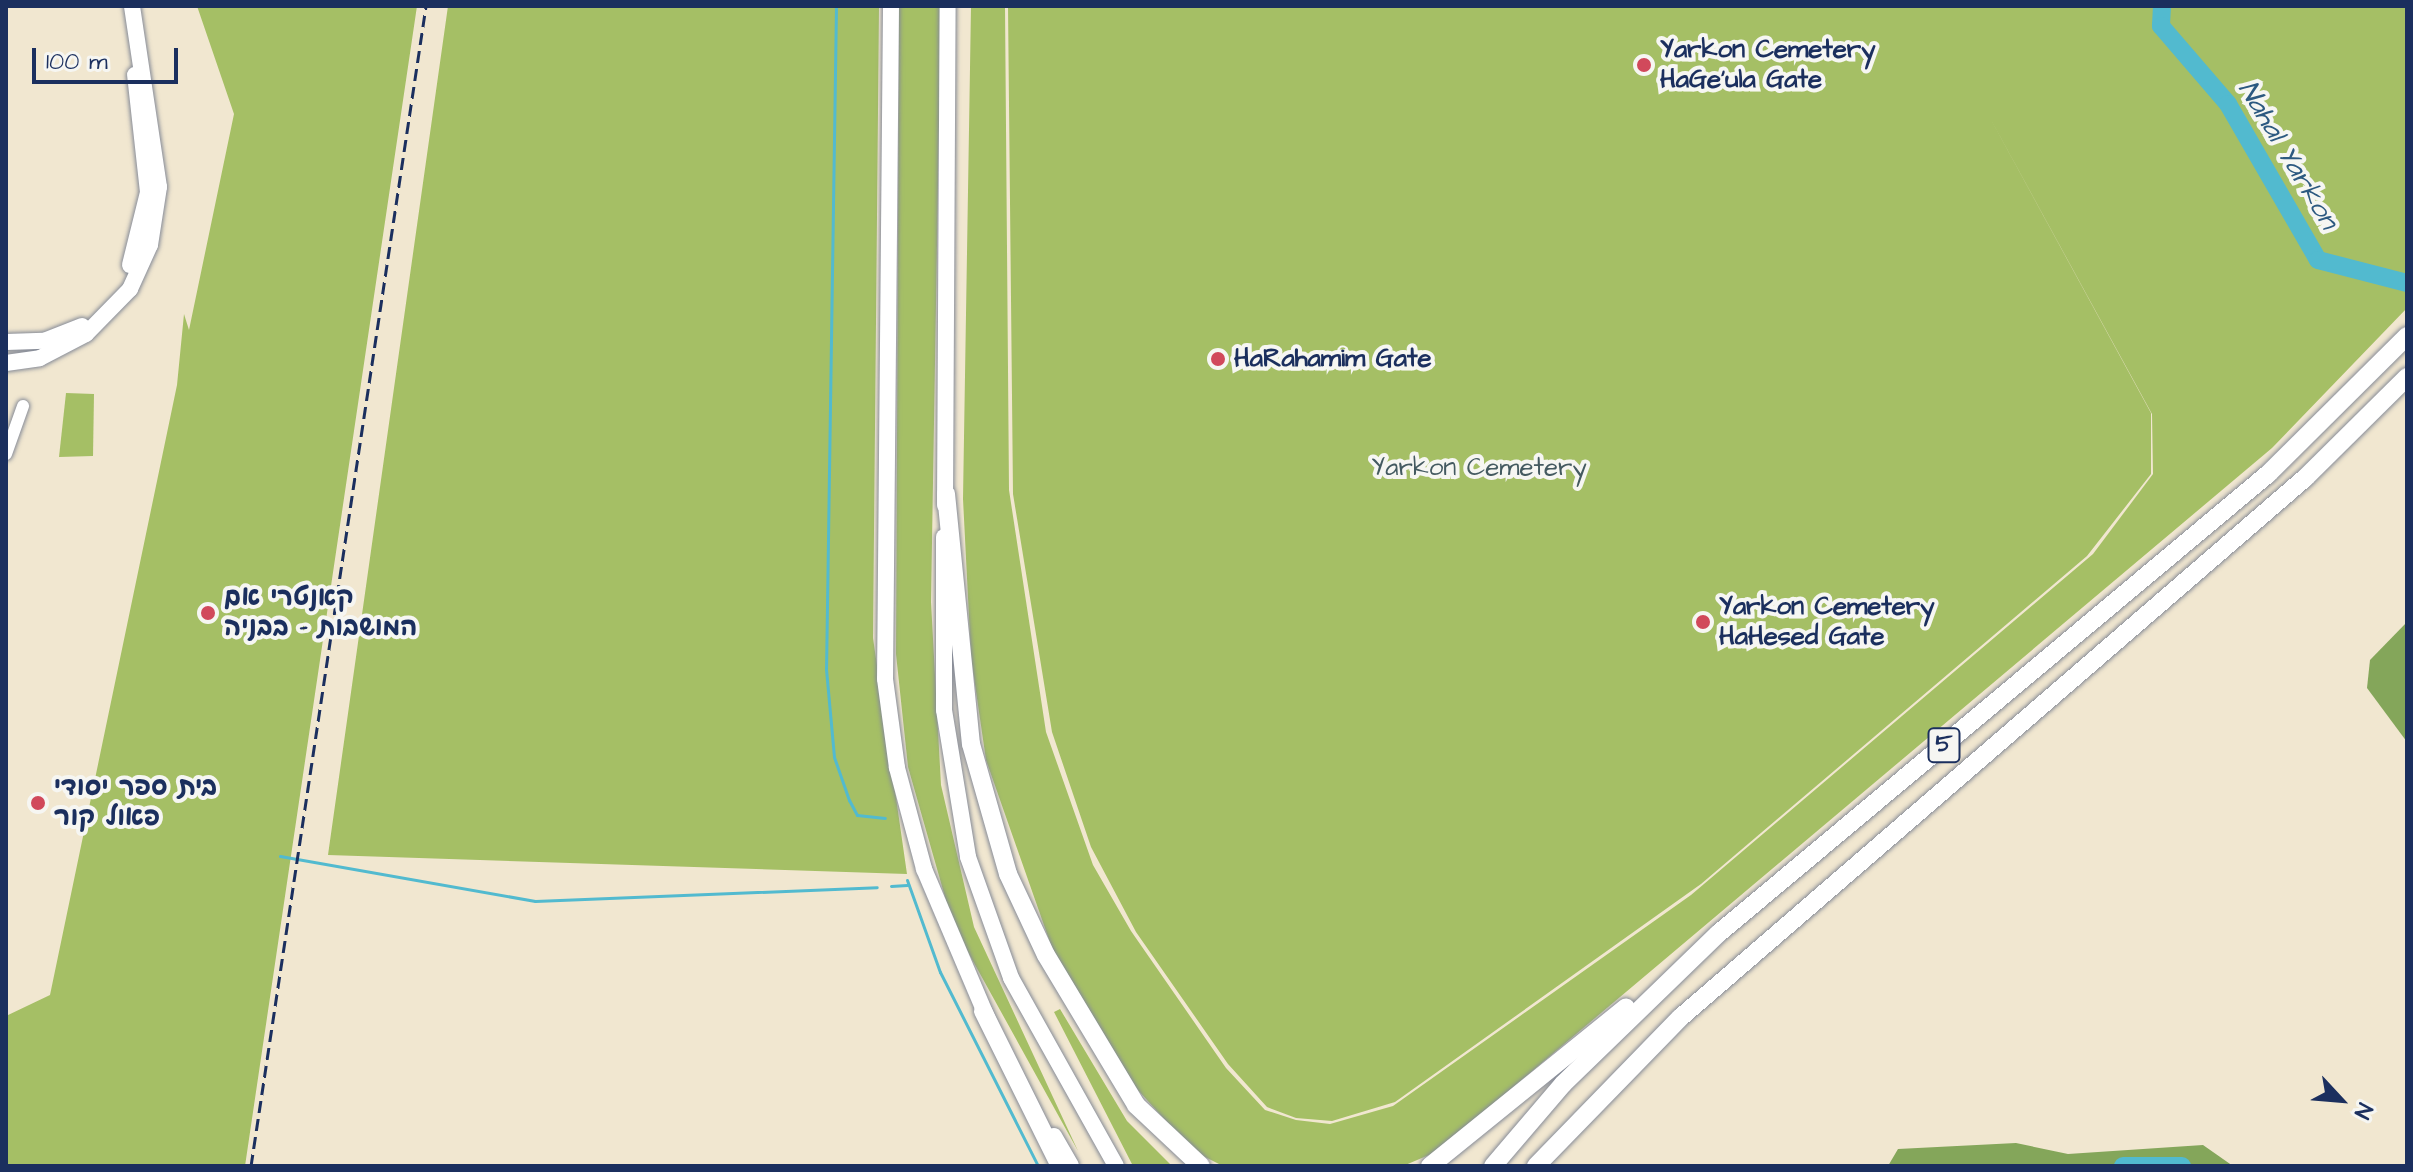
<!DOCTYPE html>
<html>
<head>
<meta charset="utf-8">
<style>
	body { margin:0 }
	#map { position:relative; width:2413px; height:1172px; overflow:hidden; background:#f1e7d0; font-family:"Architects Daughter","Playpen Sans Hebrew",sans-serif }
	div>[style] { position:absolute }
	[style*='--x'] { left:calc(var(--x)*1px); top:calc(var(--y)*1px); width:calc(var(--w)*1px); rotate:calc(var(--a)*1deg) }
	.green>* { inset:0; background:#a5bf65 }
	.forest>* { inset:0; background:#84a65a }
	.stream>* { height:3px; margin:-1.5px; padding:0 1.5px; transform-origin:1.5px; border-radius:1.5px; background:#52bacf }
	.river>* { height:18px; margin:-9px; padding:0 9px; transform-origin:9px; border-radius:9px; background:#52bacf }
	.roads { filter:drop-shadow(0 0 2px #868b97) drop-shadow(0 0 2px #868b97) }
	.minor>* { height:12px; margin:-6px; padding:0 6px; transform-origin:6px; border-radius:6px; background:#fff }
	.major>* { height:16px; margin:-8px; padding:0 8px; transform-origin:8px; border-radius:8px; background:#fff }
	.highway>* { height:18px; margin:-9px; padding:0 9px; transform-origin:9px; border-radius:9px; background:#fff }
	.rail>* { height:3px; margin-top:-1.5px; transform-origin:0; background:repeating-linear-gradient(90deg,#1b2f5e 0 12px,transparent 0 18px) }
	.dots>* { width:22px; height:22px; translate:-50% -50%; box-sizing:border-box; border:4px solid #f6f6f2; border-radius:50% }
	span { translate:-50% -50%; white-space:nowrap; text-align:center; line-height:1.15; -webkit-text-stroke:8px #f6f6f2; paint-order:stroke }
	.shield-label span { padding:2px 6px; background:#f6f6f2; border:2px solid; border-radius:6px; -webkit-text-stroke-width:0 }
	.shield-label { font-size:24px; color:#1b2f5e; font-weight:700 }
	.poi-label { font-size:26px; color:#1b2f5e; font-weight:700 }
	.left { translate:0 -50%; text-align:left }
	.park-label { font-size:26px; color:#445a60 }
	.water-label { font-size:28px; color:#2c5980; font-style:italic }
	.frame { position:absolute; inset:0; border:8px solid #1b2f5e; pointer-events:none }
	.north { position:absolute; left:2301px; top:1060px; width:80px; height:80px; -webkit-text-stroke:6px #f6f6f2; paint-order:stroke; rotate:116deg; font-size:22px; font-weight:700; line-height:32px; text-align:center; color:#1b2f5e }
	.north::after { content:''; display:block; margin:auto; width:28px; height:36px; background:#1b2f5e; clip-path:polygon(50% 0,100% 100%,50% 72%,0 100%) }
	.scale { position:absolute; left:32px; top:48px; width:146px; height:36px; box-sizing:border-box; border:4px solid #1b2f5e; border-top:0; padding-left:10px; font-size:24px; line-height:28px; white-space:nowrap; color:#1b2f5e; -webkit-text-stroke:6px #f6f6f2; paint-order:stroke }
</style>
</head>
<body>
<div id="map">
	<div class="green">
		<div style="clip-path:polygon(197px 6px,417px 6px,245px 1166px,6px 1166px,6px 1016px,50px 995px,177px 385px,184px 314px,189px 330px,234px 114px)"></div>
		<div style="clip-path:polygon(448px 6px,879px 6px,873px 638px,907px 874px,328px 855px)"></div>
		<div style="clip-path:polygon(899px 6px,941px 6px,931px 602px,941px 785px,974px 927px,1078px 1151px,953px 925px,908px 767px,896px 654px)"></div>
		<div style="clip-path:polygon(971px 6px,1005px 6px,1009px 490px,1046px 732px,1093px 865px,1131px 931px,1226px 1068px,1265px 1110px,1296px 1120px,1330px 1124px,1393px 1106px,1691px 895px,2093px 554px,2153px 474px,2152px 414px,1984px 107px,2151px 413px,2151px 474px,2087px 556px,1701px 884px,1395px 1102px,1332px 1121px,1296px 1118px,1267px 1107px,1228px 1064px,1136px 932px,1091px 847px,1052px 732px,1013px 494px,1008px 6px,2407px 6px,2407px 308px,2272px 448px,1436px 1152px,1403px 1166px,1223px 1166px,1193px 1151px,1137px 1089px,1052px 948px,986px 760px,971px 657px,963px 499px)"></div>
		<div style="clip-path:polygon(66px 393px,94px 394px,93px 456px,59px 457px)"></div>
		<div style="clip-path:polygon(1060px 1009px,1127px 1121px,1172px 1166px,1133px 1166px,1054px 1012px)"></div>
	</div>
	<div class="forest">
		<div style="clip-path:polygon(2407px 622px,2407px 742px,2367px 688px,2370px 660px)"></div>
		<div style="clip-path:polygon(2016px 1143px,2068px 1154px,2203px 1145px,2233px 1166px,1888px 1166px,1898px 1149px)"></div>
	</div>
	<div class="stream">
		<div style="--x:836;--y:6;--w:663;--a:90.86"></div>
		<div style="--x:826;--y:669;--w:88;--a:84.8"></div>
		<div style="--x:834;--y:757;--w:46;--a:70.8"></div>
		<div style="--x:849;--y:800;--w:17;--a:62"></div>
		<div style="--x:857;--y:815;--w:28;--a:6"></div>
		<div style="--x:280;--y:856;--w:259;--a:10"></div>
		<div style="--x:535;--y:901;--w:342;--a:-2.3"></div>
		<div style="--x:907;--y:880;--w:98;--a:70.3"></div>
		<div style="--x:940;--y:972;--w:217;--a:63.2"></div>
		<div style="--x:891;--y:886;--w:16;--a:-4"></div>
	</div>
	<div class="river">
		<div style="--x:2162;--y:6;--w:20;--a:93"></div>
		<div style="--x:2161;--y:26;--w:103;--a:49.3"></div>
		<div style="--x:2228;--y:104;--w:180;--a:60"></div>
		<div style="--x:2318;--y:260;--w:92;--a:14.5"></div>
		<div style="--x:2123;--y:1166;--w:59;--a:0"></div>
	</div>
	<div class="roads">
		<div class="minor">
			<div style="--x:6;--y:454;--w:51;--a:-70.5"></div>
		</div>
		<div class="major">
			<div style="--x:891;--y:6;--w:673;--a:90.51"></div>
			<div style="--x:885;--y:679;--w:90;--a:82.3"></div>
			<div style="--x:897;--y:768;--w:105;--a:75"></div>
			<div style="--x:924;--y:869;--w:166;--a:67"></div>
			<div style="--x:130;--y:265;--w:75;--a:-76.1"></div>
			<div style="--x:148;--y:192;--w:118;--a:-96.3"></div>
			<div style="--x:6;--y:342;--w:38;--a:-2"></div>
			<div style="--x:44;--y:341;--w:41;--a:-21.5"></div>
			<div style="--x:6;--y:363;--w:34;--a:-8"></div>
			<div style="--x:40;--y:358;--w:52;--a:-27.6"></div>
			<div style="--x:86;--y:334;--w:63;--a:-45.6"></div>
			<div style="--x:130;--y:289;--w:48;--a:-65.6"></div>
			<div style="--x:150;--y:245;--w:59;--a:-81.2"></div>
			<div style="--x:159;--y:187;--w:183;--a:-98.5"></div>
			<div style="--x:945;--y:505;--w:499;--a:-89.7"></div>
			<div style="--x:944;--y:537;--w:173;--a:90"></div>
			<div style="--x:944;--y:710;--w:149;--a:80.7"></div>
			<div style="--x:968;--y:857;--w:128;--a:70.4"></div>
			<div style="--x:1011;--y:978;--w:215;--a:60.8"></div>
			<div style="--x:1054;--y:1136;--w:34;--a:60"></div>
		</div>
		<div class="highway">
			<div style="--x:946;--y:494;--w:251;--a:84.3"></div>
			<div style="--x:971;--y:744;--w:135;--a:74.1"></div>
			<div style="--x:1008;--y:874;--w:89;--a:64.9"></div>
			<div style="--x:1046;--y:955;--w:175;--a:59"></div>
			<div style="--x:1136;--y:1105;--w:89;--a:43.2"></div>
			<div style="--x:983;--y:1011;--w:173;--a:63.6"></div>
			<div style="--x:1430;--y:1166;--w:252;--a:-39"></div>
			<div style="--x:1493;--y:1166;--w:108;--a:-49.5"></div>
			<div style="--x:1563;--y:1084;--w:217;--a:-44.1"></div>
			<div style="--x:1719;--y:933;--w:716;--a:-39.9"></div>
			<div style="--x:2268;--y:474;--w:196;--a:-44.8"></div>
			<div style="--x:1536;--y:1166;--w:208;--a:-45.8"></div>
			<div style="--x:1681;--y:1017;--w:825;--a:-40.82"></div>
			<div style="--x:2305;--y:478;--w:144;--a:-44.7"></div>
		</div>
	</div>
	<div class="rail">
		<div style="--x:251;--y:1166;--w:1173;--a:-81.42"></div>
	</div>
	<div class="dots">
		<div style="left:1644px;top:65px;background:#d1495b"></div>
		<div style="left:1218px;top:359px;background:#d1495b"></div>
		<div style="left:208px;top:613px;background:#d1495b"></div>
		<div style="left:1703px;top:622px;background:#d1495b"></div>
		<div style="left:38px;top:803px;background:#d1495b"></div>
	</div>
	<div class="shield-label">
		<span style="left:1944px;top:745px">5</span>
	</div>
	<div class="poi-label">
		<span class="left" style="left:1660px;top:65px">Yarkon Cemetery<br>HaGe'ula Gate</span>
		<span class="left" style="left:1234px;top:359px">HaRahamim Gate</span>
		<span class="left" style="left:224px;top:613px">קאנטרי אם<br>המושבות - בבניה</span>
		<span class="left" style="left:1719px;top:622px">Yarkon Cemetery<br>HaHesed Gate</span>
		<span class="left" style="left:54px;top:803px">בית ספר יסודי<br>פאול קור</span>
	</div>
	<div class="park-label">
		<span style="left:1479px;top:468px">Yarkon Cemetery</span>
	</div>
	<div class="water-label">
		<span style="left:2288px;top:155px;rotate:59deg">Nahal Yarkon</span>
	</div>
	<div class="frame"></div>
	<div class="north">N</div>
	<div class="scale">100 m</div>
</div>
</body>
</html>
